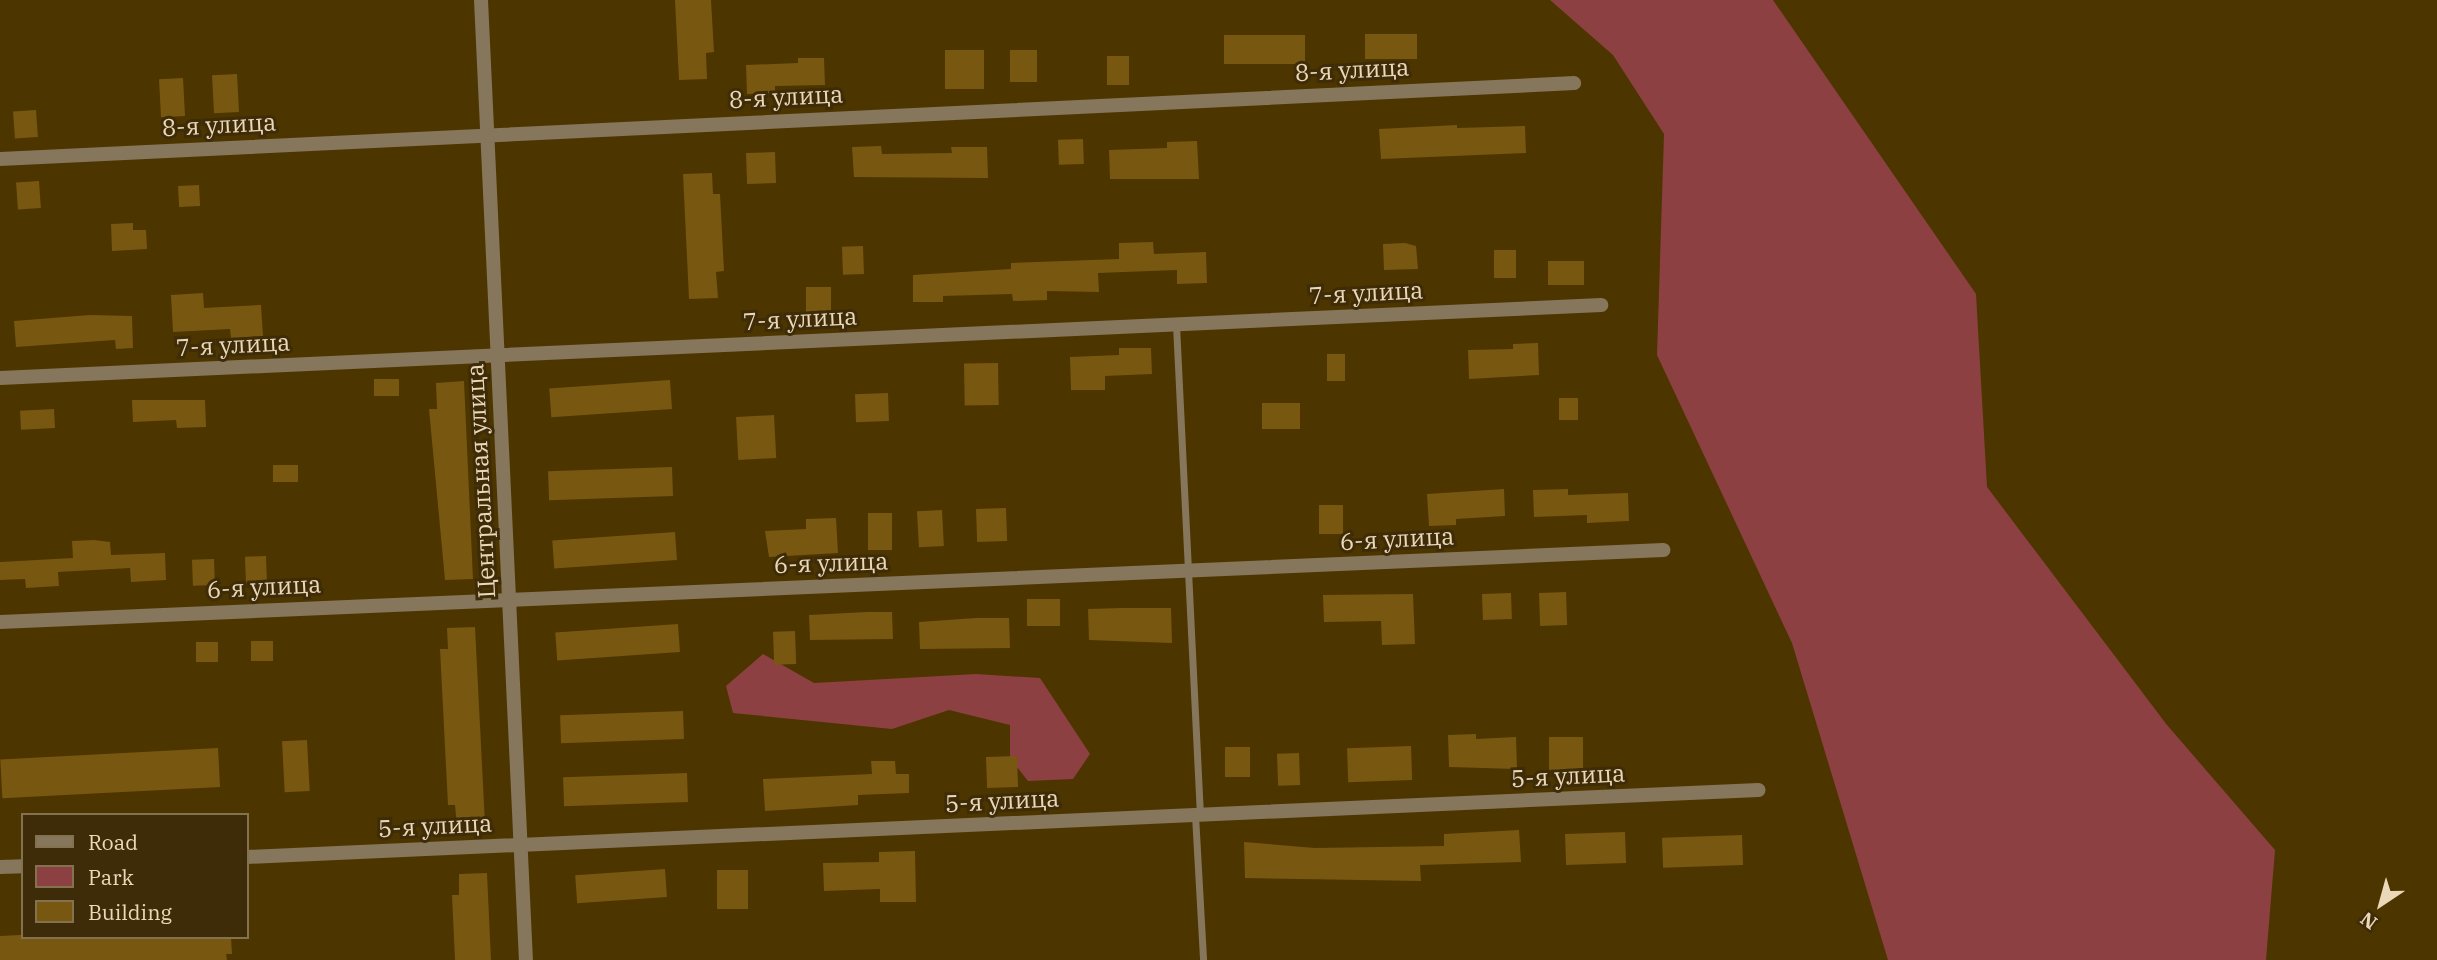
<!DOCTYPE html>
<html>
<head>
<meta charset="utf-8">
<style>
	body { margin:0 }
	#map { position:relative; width:2437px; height:960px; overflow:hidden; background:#4d3500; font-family:"IBM Plex Serif",serif }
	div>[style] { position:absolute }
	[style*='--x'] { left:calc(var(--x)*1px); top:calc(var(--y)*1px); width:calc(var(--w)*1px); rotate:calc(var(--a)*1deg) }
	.green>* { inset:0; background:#8c4041 }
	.building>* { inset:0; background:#785710; transform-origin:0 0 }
	.lane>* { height:7px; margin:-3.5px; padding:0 3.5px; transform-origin:3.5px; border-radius:3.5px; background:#85765c }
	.street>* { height:14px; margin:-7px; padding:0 7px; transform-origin:7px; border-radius:7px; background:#85765c }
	span { translate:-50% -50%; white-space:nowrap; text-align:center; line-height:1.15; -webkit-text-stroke:6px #3e2c09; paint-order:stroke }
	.street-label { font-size:24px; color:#ebd8b9 }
	.legend { position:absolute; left:21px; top:813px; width:228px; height:126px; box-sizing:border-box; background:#3e2c09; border:2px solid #83714f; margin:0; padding:9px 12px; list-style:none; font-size:21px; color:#ebd8b9 }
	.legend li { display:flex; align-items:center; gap:14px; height:35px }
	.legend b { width:35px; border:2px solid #83714f }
	.north { position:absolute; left:2346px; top:869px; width:70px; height:70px; -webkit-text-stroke:5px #3e2c09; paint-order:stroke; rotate:216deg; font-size:19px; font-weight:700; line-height:28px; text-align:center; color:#ebd8b9 }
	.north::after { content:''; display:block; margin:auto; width:24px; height:32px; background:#ebd8b9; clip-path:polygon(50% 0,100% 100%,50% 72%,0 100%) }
</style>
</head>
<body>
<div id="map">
	<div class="green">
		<div style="clip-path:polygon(1550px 0,1773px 0,1976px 294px,1987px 487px,2167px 725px,2275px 850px,2266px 960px,1888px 960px,1792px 643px,1657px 355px,1664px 134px,1613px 55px)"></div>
		<div style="clip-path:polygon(763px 654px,814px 683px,976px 674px,1040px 678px,1090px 754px,1073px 779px,1028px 781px,1010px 758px,1010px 725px,949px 710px,892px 729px,733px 713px,726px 686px)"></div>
	</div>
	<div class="building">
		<div style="clip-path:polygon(675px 0,711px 0,714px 52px,706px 53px,707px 79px,679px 80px)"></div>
		<div style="left:1365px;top:34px;width:52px;height:25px"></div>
		<div style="left:1305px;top:35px;width:29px;height:81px;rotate:90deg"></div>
		<div style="left:984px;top:50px;width:39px;height:39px;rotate:90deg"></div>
		<div style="left:1010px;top:50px;width:27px;height:32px"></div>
		<div style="left:1107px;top:56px;width:22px;height:29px"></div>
		<div style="clip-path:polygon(798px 58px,824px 58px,825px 85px,775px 86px,775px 93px,747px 94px,746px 65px,798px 63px)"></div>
		<div style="left:237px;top:74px;width:38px;height:25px;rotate:87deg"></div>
		<div style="left:183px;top:78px;width:38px;height:24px;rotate:87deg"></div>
		<div style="left:36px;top:110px;width:27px;height:23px;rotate:86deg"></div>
		<div style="clip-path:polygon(1457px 125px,1457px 128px,1525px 126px,1526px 153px,1381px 159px,1379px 129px)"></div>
		<div style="left:1083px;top:139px;width:25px;height:25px;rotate:88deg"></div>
		<div style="clip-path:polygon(1197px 141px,1199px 179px,1110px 179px,1109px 150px,1167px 148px,1167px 142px)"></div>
		<div style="clip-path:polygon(881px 146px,882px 154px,952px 153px,951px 147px,987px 147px,988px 178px,854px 177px,852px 147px)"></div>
		<div style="left:775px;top:152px;width:31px;height:29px;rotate:88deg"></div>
		<div style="clip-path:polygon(712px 173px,713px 194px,720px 194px,724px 271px,716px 272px,718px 298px,689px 299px,683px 174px)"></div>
		<div style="left:39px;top:181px;width:27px;height:23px;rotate:86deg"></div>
		<div style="left:199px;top:185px;width:21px;height:21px;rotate:87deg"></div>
		<div style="clip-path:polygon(133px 223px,133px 230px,146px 230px,147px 249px,112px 251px,111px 224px)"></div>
		<div style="clip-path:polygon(1153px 242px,1154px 254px,1206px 252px,1207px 283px,1177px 284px,1177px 270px,1098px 273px,1099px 292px,1047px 291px,1047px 300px,1013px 301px,1012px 294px,943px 296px,943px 302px,913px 302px,913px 275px,1011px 269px,1011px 263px,1119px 259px,1119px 243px)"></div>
		<div style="clip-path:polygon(1405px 243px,1416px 246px,1418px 269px,1384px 270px,1383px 244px)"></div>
		<div style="left:863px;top:246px;width:28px;height:21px;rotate:88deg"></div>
		<div style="left:1494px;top:250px;width:22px;height:28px"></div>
		<div style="left:1548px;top:261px;width:36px;height:24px"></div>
		<div style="left:806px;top:287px;width:25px;height:30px"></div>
		<div style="clip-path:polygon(203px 293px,204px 308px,261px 305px,263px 336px,231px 338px,230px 329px,173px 332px,171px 295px)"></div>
		<div style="clip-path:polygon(90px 315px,132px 316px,133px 348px,116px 349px,115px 340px,16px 347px,14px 321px)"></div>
		<div style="clip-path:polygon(1538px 343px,1539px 375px,1469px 379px,1468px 350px,1513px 349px,1513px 344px)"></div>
		<div style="clip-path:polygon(1119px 348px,1151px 348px,1152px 374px,1105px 376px,1105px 390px,1071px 390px,1070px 357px,1119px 355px)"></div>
		<div style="left:1327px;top:354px;width:18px;height:27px"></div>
		<div style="left:998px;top:363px;width:42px;height:34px;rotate:89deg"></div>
		<div style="left:399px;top:379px;width:17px;height:25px;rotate:90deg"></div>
		<div style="left:670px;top:380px;width:29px;height:121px;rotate:86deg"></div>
		<div style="clip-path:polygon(464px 381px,473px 579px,445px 580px,429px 409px,437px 409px,436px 383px)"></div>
		<div style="left:888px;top:393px;width:28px;height:33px;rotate:88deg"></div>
		<div style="left:1559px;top:398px;width:19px;height:22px"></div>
		<div style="clip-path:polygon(132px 400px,205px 400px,206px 427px,177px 428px,176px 420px,133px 422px)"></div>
		<div style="left:1300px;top:403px;width:26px;height:38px;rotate:90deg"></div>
		<div style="left:54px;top:409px;width:19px;height:34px;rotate:87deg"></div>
		<div style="left:774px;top:415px;width:43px;height:38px;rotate:87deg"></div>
		<div style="left:273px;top:465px;width:25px;height:17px"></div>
		<div style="left:672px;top:467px;width:29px;height:124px;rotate:88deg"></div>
		<div style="clip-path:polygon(1504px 489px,1505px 516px,1456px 519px,1456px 525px,1429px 526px,1427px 494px)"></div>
		<div style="clip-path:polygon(1568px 489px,1568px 495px,1628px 493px,1629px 521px,1587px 523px,1587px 515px,1534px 517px,1533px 490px)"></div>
		<div style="left:1319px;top:505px;width:24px;height:29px"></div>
		<div style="left:1006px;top:508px;width:33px;height:30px;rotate:88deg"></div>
		<div style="left:942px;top:510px;width:36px;height:25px;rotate:87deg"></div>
		<div style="left:892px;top:513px;width:37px;height:24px;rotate:90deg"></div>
		<div style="clip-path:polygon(836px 518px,838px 553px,769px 557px,765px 531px,806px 529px,806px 519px)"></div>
		<div style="left:675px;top:532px;width:28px;height:123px;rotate:86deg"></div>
		<div style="clip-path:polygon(94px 540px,110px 542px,111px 555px,165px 553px,166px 580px,131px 582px,130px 568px,58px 572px,59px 586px,26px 588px,25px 579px,0 580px,0 562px,73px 558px,72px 541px)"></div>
		<div style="left:266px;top:556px;width:26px;height:21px;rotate:88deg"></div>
		<div style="left:214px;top:559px;width:26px;height:22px;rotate:88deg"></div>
		<div style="left:1566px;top:592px;width:33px;height:27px;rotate:88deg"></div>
		<div style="left:1511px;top:593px;width:26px;height:29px;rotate:88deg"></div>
		<div style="clip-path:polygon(1413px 594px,1415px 644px,1382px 645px,1381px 621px,1324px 622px,1323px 595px)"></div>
		<div style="left:1027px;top:599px;width:33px;height:27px"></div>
		<div style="clip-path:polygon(1122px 608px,1171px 608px,1172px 643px,1089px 640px,1088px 609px)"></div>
		<div style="clip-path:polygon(867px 612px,892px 612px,893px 639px,810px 640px,809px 615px)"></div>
		<div style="clip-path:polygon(976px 618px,1009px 618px,1010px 648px,920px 649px,919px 622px)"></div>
		<div style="left:678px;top:624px;width:28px;height:123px;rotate:86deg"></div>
		<div style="clip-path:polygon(475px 627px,485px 824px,457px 826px,455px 805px,448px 805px,440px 649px,448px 649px,447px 628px)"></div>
		<div style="left:795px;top:631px;width:33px;height:22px;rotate:88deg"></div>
		<div style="left:273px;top:641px;width:20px;height:22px;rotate:90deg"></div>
		<div style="left:218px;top:642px;width:20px;height:22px;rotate:90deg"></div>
		<div style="left:683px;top:711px;width:28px;height:123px;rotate:88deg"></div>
		<div style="clip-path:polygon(1476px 734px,1476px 739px,1516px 737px,1517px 769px,1449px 767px,1448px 735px)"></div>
		<div style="left:1583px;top:737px;width:33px;height:34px;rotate:90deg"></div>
		<div style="left:307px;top:740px;width:51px;height:25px;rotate:87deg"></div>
		<div style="left:1411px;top:746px;width:34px;height:64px;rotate:88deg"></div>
		<div style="left:1250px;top:747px;width:30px;height:25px;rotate:90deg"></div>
		<div style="left:218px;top:748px;width:39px;height:218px;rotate:87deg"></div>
		<div style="left:1299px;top:753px;width:32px;height:22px;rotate:88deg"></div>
		<div style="left:1017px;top:756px;width:31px;height:31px;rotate:88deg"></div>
		<div style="clip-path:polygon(871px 761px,895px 761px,896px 774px,909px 774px,909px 793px,858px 795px,858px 805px,765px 811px,763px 779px,872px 774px)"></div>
		<div style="left:687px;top:773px;width:29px;height:124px;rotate:88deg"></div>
		<div style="clip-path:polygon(1519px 830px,1521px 862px,1420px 865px,1421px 881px,1245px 878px,1244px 842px,1315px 848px,1444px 846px,1444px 834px)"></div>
		<div style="left:1625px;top:832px;width:31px;height:60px;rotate:88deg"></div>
		<div style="left:1742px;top:835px;width:30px;height:80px;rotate:88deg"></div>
		<div style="clip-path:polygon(915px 851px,916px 902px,880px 902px,880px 889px,824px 891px,823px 863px,879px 862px,879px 852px)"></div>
		<div style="left:665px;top:869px;width:28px;height:90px;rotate:86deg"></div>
		<div style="left:717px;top:870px;width:31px;height:39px"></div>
		<div style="clip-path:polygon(487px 873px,491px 960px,455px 960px,452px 895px,459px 895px,459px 874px)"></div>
		<div style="clip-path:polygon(20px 935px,231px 937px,232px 954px,226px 954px,227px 960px,0 960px,0 936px)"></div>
	</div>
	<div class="lane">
		<div style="--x:1176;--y:325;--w:490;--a:87.2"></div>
		<div style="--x:1195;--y:815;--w:145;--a:86.8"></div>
	</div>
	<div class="street">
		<div style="--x:481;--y:0;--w:961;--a:87.32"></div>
		<div style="--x:0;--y:159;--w:1576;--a:-2.76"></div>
		<div style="--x:0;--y:378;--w:1603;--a:-2.61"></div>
		<div style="--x:0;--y:622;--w:1665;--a:-2.48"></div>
		<div style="--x:247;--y:857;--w:1513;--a:-2.54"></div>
		<div style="--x:0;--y:867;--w:23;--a:-2"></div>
	</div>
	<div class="street-label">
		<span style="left:1352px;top:70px;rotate:-3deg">8-я улица</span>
		<span style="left:786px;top:97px;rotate:-3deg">8-я улица</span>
		<span style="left:219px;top:125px;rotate:-3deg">8-я улица</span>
		<span style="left:1366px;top:293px;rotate:-3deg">7-я улица</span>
		<span style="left:800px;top:319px;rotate:-3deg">7-я улица</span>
		<span style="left:233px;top:345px;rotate:-3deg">7-я улица</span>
		<span style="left:481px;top:481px;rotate:-93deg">Центральная улица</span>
		<span style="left:1397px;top:539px;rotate:-3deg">6-я улица</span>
		<span style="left:831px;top:563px;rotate:-2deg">6-я улица</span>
		<span style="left:264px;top:587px;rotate:-3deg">6-я улица</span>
		<span style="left:1568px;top:776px;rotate:-3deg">5-я улица</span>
		<span style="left:1002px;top:801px;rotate:-3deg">5-я улица</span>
		<span style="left:435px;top:826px;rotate:-3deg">5-я улица</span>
	</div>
	<ul class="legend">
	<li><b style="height:9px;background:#85765c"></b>Road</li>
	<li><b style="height:19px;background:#8c4041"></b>Park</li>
	<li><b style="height:19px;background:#785710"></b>Building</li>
	</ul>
	<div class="north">N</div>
</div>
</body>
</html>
